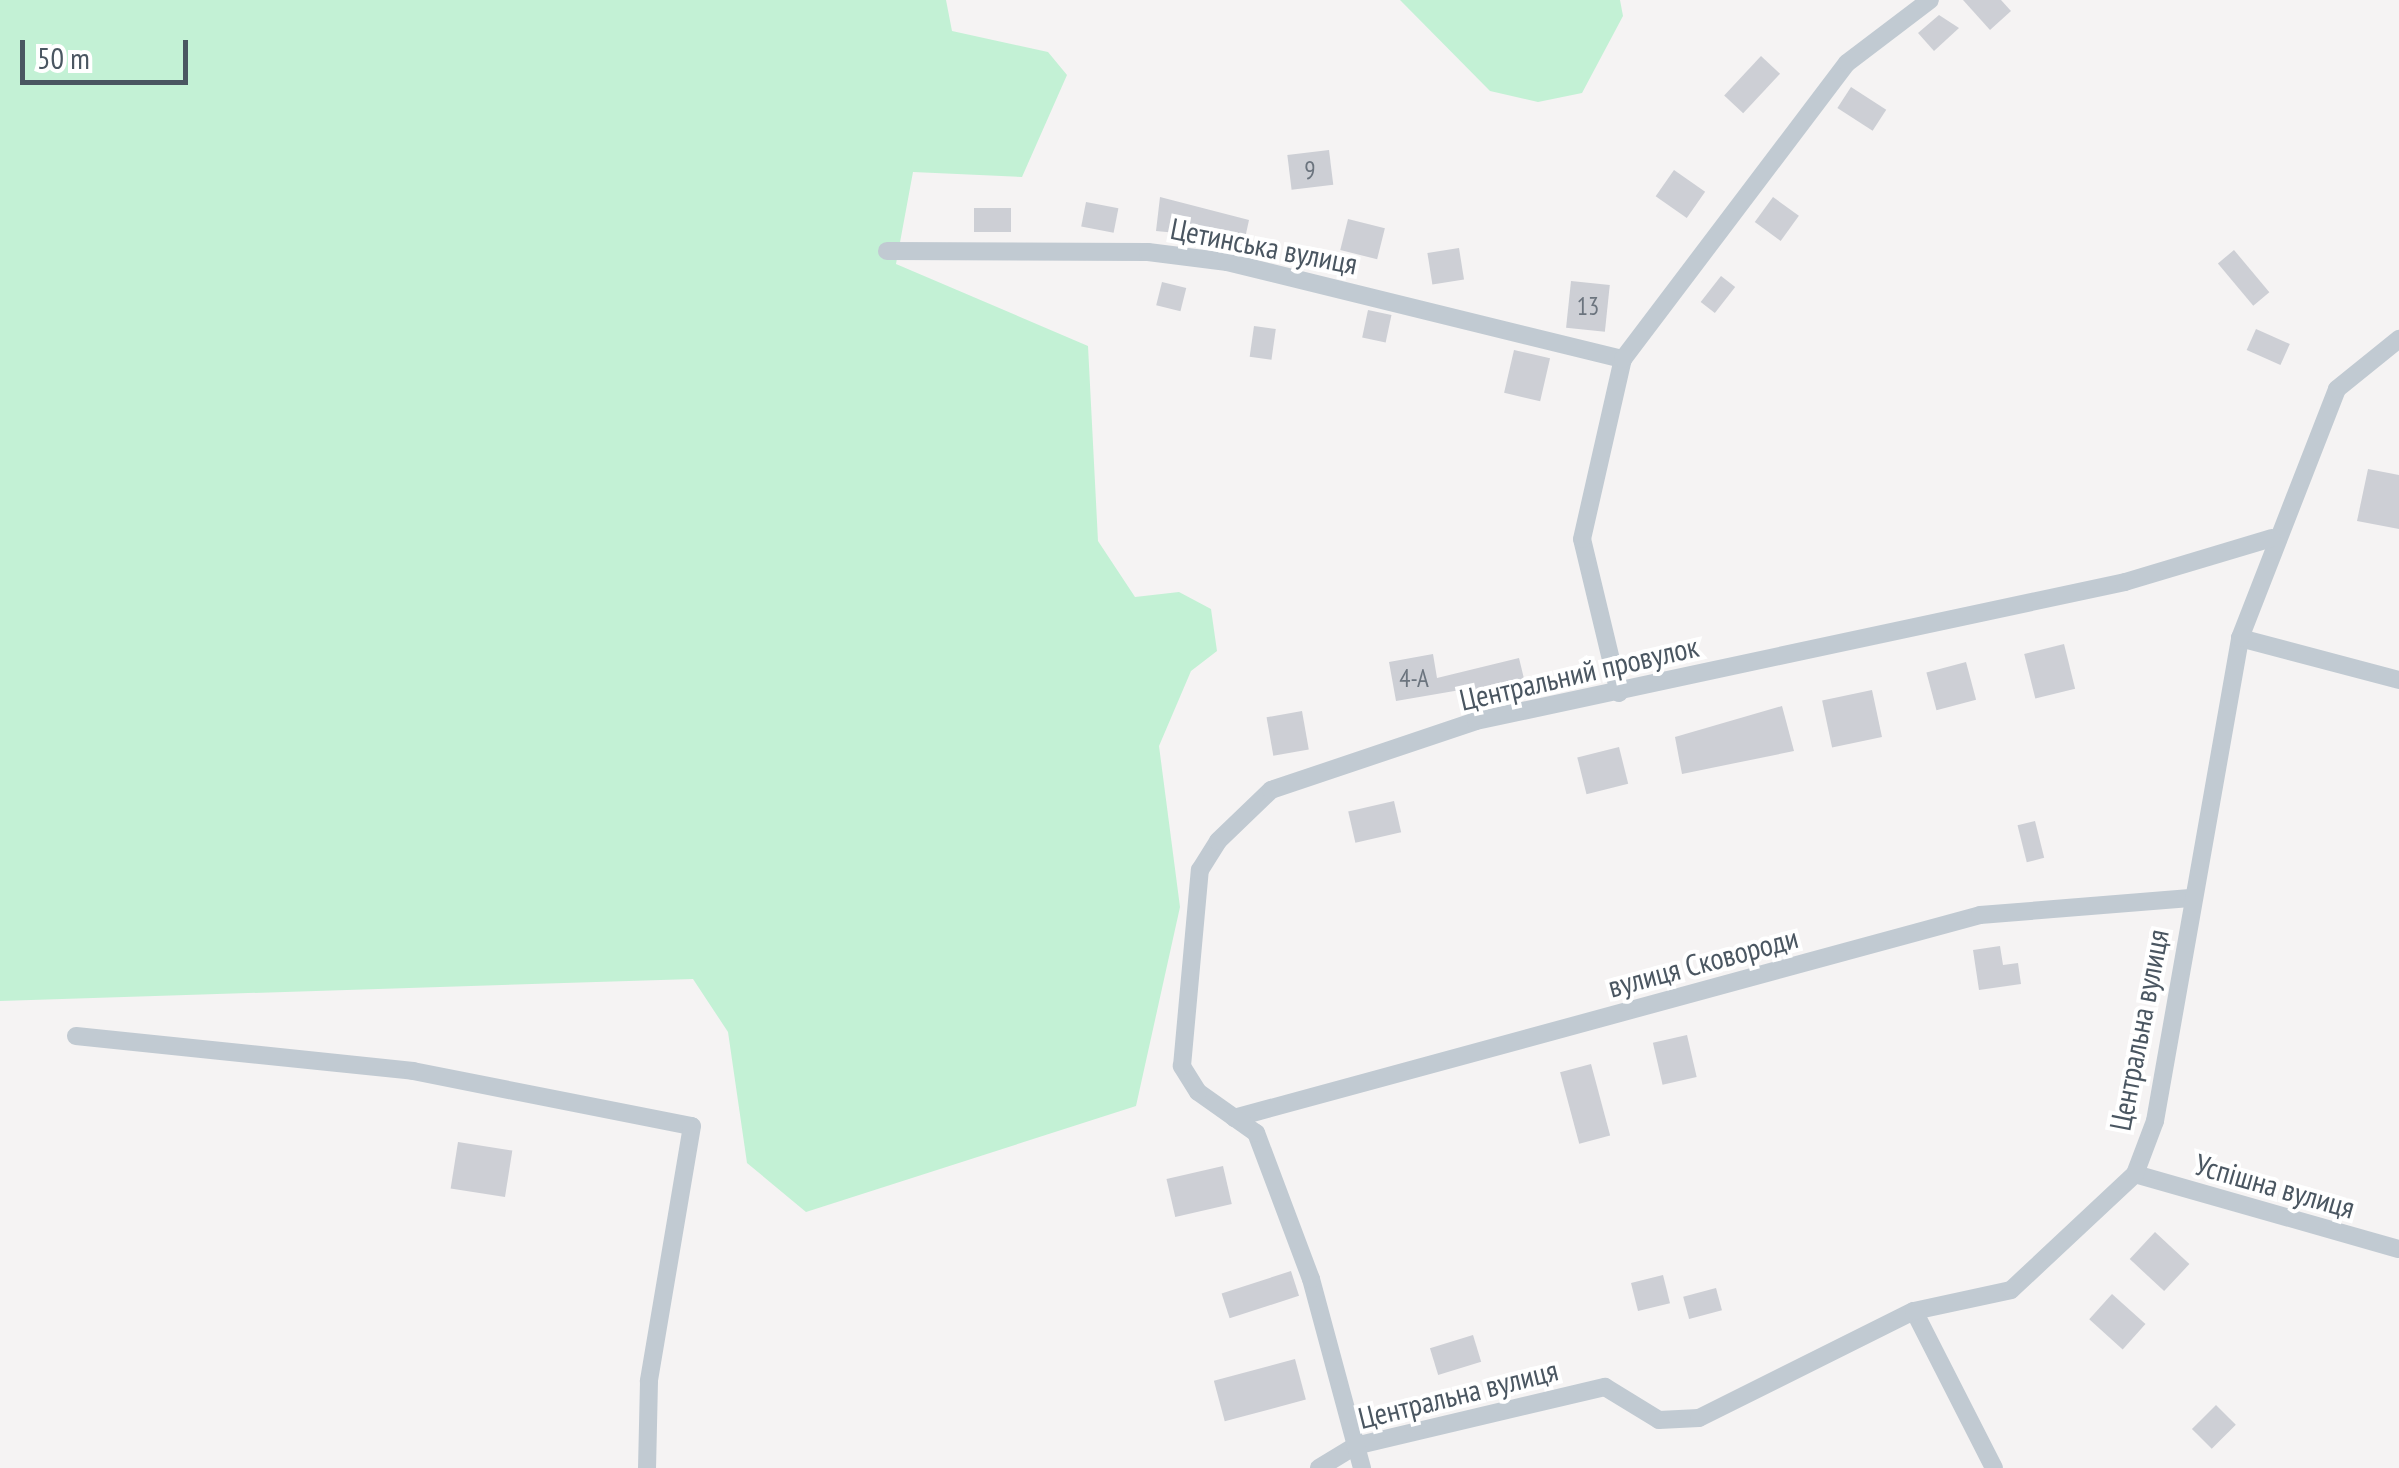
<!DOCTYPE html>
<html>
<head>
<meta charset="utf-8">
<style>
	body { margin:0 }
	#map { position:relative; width:2399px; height:1468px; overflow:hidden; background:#f5f3f3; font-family:"PT Sans Narrow",sans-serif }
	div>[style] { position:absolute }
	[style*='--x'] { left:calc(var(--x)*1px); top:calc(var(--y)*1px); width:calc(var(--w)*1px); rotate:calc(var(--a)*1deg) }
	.green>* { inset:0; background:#c3f1d5 }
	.building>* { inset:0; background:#cdcfd5; transform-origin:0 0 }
	.minor>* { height:18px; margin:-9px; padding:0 9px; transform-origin:9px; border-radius:9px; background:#c1cad2 }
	span { translate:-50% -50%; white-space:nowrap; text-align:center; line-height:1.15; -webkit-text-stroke:8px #fff; paint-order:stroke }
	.number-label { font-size:25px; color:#6b747e }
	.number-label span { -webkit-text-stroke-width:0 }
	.street-label { font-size:30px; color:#4a5661 }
	.scale { position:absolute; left:20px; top:40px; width:168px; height:45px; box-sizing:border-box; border:5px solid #4a5661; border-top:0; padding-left:12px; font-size:30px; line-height:35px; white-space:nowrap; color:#4a5661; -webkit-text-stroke:8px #fff; paint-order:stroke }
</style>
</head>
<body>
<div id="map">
	<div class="green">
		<div style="clip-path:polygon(0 0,946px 0,952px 31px,1048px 52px,1067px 75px,1022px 177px,913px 172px,896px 264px,1088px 346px,1098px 541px,1135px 597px,1179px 592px,1211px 609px,1217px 651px,1191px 671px,1159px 746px,1180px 907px,1136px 1106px,806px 1212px,747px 1163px,728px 1032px,693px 979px,0 1001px)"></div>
		<div style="clip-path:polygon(1400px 0,1620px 0,1623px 16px,1582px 93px,1538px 102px,1490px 91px)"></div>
	</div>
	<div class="building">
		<div style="clip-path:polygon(1963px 0,2001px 0,2011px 11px,1990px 30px)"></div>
		<div style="clip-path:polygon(1939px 15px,1959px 28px,1934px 51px,1918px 33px)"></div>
		<div style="left:1761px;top:56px;width:26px;height:54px;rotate:43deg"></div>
		<div style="left:1851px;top:87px;width:42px;height:25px;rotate:33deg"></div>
		<div style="left:1329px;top:150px;width:35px;height:42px;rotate:83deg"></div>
		<div style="left:1674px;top:170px;width:38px;height:32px;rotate:35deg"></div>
		<div style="clip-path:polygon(1160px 197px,1249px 220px,1242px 252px,1206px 244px,1208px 236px,1156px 231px)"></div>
		<div style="left:1773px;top:197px;width:32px;height:31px;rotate:36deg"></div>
		<div style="left:1086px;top:202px;width:33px;height:25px;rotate:11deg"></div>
		<div style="left:1011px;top:208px;width:24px;height:37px;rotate:90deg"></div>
		<div style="left:1348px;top:219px;width:38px;height:32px;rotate:14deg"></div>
		<div style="left:1459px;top:248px;width:32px;height:32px;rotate:81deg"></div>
		<div style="left:2234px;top:250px;width:55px;height:21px;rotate:50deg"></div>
		<div style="left:1721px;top:276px;width:18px;height:33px;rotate:38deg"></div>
		<div style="left:1571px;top:281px;width:39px;height:47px;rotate:6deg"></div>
		<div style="left:1162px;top:282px;width:25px;height:24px;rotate:14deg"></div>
		<div style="left:1368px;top:310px;width:24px;height:28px;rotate:12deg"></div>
		<div style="left:1254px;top:326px;width:22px;height:31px;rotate:8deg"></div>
		<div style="left:2256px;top:329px;width:37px;height:23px;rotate:24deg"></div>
		<div style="left:1514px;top:350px;width:37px;height:44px;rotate:13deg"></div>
		<div style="clip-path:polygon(2368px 469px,2399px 475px,2399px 529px,2357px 521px)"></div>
		<div style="left:2064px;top:644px;width:46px;height:41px;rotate:76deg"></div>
		<div style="clip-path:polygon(1433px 654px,1437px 678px,1519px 658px,1527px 691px,1470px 704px,1466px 689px,1396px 701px,1389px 662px)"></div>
		<div style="left:1966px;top:662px;width:39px;height:41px;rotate:75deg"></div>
		<div style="left:1872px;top:690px;width:48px;height:51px;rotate:78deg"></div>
		<div style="clip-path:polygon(1782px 706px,1794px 751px,1682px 774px,1675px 737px)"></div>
		<div style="left:1302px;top:711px;width:39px;height:36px;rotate:80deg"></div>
		<div style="left:1619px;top:747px;width:38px;height:43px;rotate:76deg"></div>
		<div style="left:1394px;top:801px;width:32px;height:47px;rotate:77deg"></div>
		<div style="left:2035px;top:821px;width:38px;height:18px;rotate:76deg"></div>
		<div style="clip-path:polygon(2000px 946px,2003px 965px,2018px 963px,2021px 984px,1979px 990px,1973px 950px)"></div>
		<div style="left:1687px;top:1035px;width:43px;height:35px;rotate:77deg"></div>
		<div style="left:1591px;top:1064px;width:74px;height:32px;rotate:75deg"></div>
		<div style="left:458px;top:1142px;width:55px;height:47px;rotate:9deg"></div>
		<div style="left:1223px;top:1166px;width:39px;height:58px;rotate:77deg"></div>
		<div style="left:2155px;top:1232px;width:47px;height:37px;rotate:43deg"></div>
		<div style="left:1291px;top:1271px;width:26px;height:73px;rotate:72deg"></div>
		<div style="left:1663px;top:1275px;width:29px;height:33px;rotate:76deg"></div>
		<div style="left:1716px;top:1288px;width:23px;height:34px;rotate:75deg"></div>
		<div style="left:2112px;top:1294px;width:45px;height:34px;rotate:42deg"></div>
		<div style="left:1473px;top:1335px;width:28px;height:45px;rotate:73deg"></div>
		<div style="left:1295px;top:1359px;width:42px;height:84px;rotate:75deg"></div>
		<div style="left:2216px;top:1405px;width:28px;height:34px;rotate:45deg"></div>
	</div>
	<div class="minor">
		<div style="--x:887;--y:251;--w:261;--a:0.2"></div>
		<div style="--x:1148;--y:252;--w:80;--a:7.2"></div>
		<div style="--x:1227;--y:262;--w:408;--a:13.8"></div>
		<div style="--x:2240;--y:638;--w:164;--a:14.8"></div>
		<div style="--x:1619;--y:693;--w:158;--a:-103.5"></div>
		<div style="--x:1582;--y:539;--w:185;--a:-77.2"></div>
		<div style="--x:1623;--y:359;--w:371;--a:-52.9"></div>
		<div style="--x:1847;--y:63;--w:104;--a:-37.2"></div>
		<div style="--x:76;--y:1036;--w:339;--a:5.9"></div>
		<div style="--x:413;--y:1071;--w:284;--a:11.2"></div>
		<div style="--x:692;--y:1126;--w:259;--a:99.6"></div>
		<div style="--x:649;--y:1381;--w:87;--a:91.3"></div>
		<div style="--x:1234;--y:1118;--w:773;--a:-15.22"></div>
		<div style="--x:1980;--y:915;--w:214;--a:-4.6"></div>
		<div style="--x:2135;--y:1174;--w:274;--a:15.9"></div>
		<div style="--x:1914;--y:1311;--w:176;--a:63"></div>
		<div style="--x:1319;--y:1468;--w:42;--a:-31.4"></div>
		<div style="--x:1355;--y:1446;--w:257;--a:-13.3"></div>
		<div style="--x:1605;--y:1387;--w:63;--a:31.4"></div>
		<div style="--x:1659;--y:1420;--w:40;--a:-2.9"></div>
		<div style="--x:1699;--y:1418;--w:240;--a:-26.5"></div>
		<div style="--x:1914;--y:1311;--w:99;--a:-12.2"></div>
		<div style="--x:2011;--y:1290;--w:170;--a:-43.1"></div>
		<div style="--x:2135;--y:1174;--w:57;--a:-69.3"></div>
		<div style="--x:2155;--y:1121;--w:490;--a:-80"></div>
		<div style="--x:2240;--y:638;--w:267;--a:-68.7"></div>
		<div style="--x:2337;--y:389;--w:80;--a:-38.9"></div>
		<div style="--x:1362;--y:1468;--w:196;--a:-105.1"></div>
		<div style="--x:1311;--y:1279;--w:156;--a:-110.6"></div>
		<div style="--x:1256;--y:1133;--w:71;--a:-144.7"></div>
		<div style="--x:1198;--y:1092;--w:31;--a:-122"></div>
		<div style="--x:1182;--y:1066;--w:197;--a:-84.8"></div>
		<div style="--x:1200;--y:870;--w:34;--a:-58"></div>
		<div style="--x:1218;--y:841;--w:74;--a:-43.9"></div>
		<div style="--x:1271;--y:790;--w:216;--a:-18.6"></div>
		<div style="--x:1476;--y:721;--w:664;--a:-12.09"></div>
		<div style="--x:2125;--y:582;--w:153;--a:-16.7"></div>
	</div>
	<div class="number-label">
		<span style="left:1310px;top:170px">9</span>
		<span style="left:1588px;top:306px">13</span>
		<span style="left:1414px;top:678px">4-А</span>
	</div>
	<div class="street-label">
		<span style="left:1264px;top:246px;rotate:11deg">Цетинська вулиця</span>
		<span style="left:1579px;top:673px;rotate:-13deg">Центральний провулок</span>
		<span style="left:1703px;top:962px;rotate:-15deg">вулиця Сковороди</span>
		<span style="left:2139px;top:1030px;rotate:-79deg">Центральна вулиця</span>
		<span style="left:2275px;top:1186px;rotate:16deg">Успішна вулиця</span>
		<span style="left:1458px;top:1394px;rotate:-14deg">Центральна вулиця</span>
	</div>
	<div class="scale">50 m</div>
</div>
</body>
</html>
